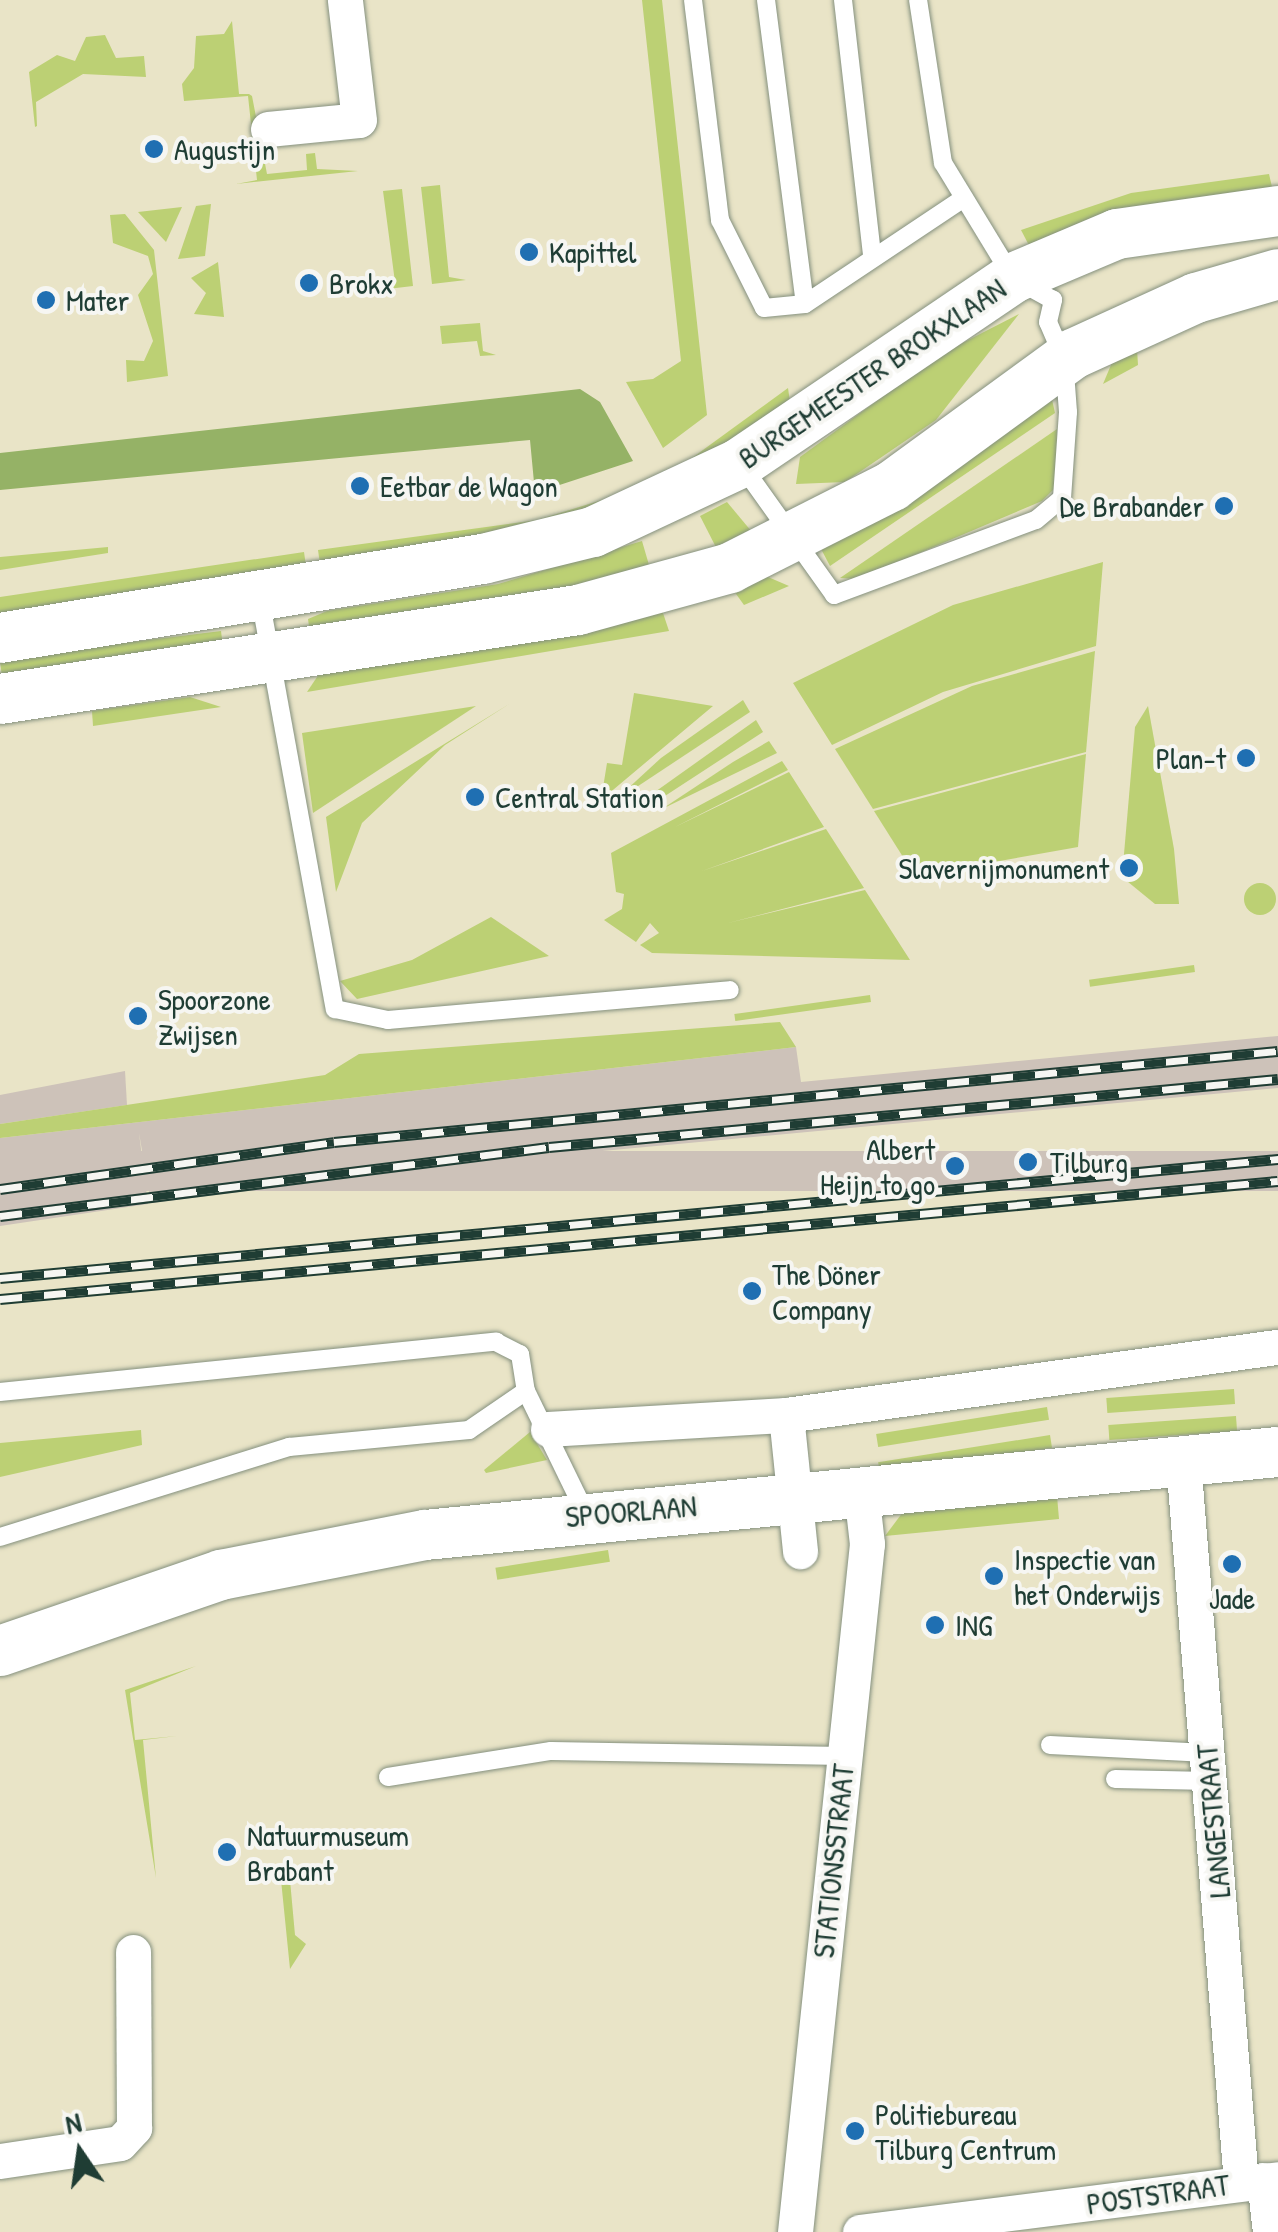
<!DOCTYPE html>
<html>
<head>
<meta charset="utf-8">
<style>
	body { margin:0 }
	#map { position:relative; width:1278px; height:2232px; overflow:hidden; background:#e9e4c7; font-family:"Patrick Hand",sans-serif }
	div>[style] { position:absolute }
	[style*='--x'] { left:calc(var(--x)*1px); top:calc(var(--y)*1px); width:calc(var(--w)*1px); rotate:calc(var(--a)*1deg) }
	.industrial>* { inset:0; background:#cdc2b9; transform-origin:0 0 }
	.green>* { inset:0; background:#bcd074; transform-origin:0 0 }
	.round { border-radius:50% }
	.forest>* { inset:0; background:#95b266 }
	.roads { filter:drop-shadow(0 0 2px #84907e) drop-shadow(0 0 2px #84907e) }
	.lane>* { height:18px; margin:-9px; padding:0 9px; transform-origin:9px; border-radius:9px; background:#fff }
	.street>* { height:35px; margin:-17.5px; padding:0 17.5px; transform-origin:17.5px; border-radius:17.5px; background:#fff }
	.secondary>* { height:50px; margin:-25px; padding:0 25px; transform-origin:25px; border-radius:25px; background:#fff }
	.rail>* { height:11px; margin-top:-5.5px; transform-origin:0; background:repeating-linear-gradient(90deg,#f6f6f2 0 22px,#1f3d34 0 44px); box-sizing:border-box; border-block:2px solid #1f3d34 }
	.dots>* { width:28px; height:28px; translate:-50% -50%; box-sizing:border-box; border:5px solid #f6f6f2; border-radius:50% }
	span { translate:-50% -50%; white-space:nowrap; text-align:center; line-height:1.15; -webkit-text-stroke:8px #f6f6f2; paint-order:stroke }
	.poi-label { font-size:30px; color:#1f3d34 }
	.left { translate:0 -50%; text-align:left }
	.right { translate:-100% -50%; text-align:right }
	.street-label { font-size:30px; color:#1f3d34 }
	.north { position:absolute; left:30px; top:2102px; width:100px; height:100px; -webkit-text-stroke:8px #f6f6f2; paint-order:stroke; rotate:347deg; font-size:28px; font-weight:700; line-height:40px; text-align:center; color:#1f3d34 }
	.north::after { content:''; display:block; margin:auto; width:35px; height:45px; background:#1f3d34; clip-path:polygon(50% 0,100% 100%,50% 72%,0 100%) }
</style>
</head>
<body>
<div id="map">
	<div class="industrial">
		<div style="clip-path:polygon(1278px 1036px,1278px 1088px,442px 1166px,151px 1203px,139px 1133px,148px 1204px,0 1226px,0 1138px,796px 1047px,801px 1082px)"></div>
		<div style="clip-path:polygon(125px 1071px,127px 1105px,0 1124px,0 1095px)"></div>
		<div style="left:1278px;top:1151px;width:40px;height:1283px;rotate:90deg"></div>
	</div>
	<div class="green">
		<div style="clip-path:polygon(642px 0,662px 0,707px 415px,663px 448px,626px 382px,653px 379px,681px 361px)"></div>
		<div style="clip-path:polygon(232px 21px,239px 94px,249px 94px,252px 96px,267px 174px,307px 170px,306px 154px,315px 153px,317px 169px,358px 171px,236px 184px,257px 180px,248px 96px,184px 101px,182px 84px,194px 68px,196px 36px,224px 34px)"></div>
		<div style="clip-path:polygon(105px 35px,116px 58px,144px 56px,146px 77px,83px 74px,36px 102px,37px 126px,35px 127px,29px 72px,57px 55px,75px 61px,86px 37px)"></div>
		<div style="clip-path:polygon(1269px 174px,1272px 187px,1034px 255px,1021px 230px,1131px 193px)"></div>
		<div style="clip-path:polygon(440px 185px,449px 277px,466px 280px,432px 284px,421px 187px)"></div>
		<div style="clip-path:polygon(402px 189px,413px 286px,379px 290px,395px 282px,383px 191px)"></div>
		<div style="clip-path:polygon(211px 204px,205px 256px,178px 259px,196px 206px)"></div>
		<div style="clip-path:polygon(182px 207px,166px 242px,138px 212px)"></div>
		<div style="clip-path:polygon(125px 214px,154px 250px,168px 376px,127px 382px,126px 360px,144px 361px,153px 341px,138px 295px,153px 274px,148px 256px,113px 243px,110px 215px)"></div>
		<div style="clip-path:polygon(218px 262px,224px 317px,194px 314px,206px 293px,191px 278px)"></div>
		<div style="clip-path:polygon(1019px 314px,936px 420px,845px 482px,796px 484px,800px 457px,941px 354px)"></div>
		<div style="clip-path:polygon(480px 323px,483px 351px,496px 355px,480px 356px,477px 341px,442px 344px,440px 326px)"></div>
		<div style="clip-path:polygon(1136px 334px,1138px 365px,1103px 384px,1116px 353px)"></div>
		<div style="clip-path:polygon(788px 388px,791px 409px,755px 444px,692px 458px)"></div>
		<div style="clip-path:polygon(1051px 395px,1055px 413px,830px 566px,820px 547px)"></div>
		<div style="clip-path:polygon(1057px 429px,1056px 487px,1042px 501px,858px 579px,840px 578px)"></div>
		<div style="clip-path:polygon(628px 492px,633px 505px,0 627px,0 597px,304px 552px,306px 566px,320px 564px,318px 550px,537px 520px)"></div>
		<div style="clip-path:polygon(727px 502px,757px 538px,722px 559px,700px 516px)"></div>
		<div style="clip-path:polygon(642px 541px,654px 582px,311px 641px,308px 619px,327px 611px,498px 584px)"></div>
		<div style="clip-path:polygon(108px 547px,108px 553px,0 570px,0 557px)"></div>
		<div style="clip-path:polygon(1103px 562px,1096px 646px,943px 692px,832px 745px,793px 683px,953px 605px)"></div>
		<div style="clip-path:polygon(768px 577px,789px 586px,744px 605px,726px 580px)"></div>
		<div style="clip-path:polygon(659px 601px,669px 631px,307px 692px,319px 674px)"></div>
		<div style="left:221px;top:631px;width:24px;height:223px;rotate:83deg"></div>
		<div style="clip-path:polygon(1095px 651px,1086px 752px,873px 809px,835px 749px,972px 686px)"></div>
		<div style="clip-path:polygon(634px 693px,713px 706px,601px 800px,607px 763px,622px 765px)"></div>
		<div style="clip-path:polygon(190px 697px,221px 707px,93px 726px,92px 711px)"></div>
		<div style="clip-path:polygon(743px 700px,750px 712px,611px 804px,661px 758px)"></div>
		<div style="clip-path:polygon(514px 701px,445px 745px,362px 823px,336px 892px,326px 817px)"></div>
		<div style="clip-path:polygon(476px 706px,313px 813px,302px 733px)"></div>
		<div style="clip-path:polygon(1148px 706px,1174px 849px,1179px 904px,1155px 904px,1122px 877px,1135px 727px)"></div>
		<div style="clip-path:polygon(756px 720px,763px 732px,645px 809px,631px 809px)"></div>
		<div style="clip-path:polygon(769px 741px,777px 753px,662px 809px,733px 762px)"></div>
		<div style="clip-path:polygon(1086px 754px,1078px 847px,915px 876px,874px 811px)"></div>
		<div style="clip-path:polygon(782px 761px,788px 770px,675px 827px,789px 772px,824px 827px,702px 871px,826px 829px,864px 888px,728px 923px,865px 890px,910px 960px,652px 953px,640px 945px,659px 933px,650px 923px,636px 942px,604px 920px,622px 909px,624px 894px,616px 892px,611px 853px)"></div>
		<div class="round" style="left:1244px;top:883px;width:32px;height:32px"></div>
		<div style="clip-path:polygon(491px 917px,549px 956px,357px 999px,340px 981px,412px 960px)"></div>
		<div style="left:1194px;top:965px;width:7px;height:106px;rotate:82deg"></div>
		<div style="left:870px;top:995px;width:7px;height:137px;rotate:82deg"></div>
		<div style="clip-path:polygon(780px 1022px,796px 1047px,0 1138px,0 1124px,325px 1075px,359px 1054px)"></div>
		<div style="left:1234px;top:1389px;width:15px;height:128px;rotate:86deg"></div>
		<div style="left:1047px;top:1407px;width:13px;height:173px;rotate:81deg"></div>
		<div style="left:1236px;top:1416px;width:15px;height:128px;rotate:86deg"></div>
		<div style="clip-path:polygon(141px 1430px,142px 1445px,0 1477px,0 1443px)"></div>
		<div style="clip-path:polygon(530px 1432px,547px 1460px,486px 1473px,484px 1470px)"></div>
		<div style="left:1050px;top:1435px;width:13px;height:174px;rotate:81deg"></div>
		<div style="clip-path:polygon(1057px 1496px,1059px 1519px,885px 1536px,903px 1512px)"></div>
		<div style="left:608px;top:1550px;width:12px;height:114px;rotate:81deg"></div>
		<div style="clip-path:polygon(196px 1666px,130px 1693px,135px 1740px,177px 1736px,143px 1740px,156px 1878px,125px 1690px)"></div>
		<div style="clip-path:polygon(289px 1869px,295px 1935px,306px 1944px,290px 1969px,280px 1870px)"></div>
	</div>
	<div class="forest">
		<div style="clip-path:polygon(580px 389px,600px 402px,633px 461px,535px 493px,530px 440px,0 490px,0 453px)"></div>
	</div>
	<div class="roads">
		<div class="lane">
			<div style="--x:693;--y:0;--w:222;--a:83"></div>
			<div style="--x:720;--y:220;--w:98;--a:63.4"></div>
			<div style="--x:764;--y:308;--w:41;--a:-5.6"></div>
			<div style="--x:805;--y:304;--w:191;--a:-33.7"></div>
			<div style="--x:766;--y:0;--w:306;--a:82.7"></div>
			<div style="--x:843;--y:0;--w:255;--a:83.5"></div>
			<div style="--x:740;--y:463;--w:162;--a:54.5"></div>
			<div style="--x:834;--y:595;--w:215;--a:-20.4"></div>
			<div style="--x:1036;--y:520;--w:34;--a:-40"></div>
			<div style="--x:1062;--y:498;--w:86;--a:-86"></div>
			<div style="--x:1068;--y:412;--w:53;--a:-94.3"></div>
			<div style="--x:1064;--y:359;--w:40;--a:-113.4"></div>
			<div style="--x:1048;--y:322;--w:23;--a:-77"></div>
			<div style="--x:1053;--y:300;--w:46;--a:-151.2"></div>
			<div style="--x:1013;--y:278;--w:135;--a:-121.3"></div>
			<div style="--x:943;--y:163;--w:165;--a:-98.7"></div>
			<div style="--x:260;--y:598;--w:418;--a:79.7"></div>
			<div style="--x:335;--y:1009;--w:54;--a:11.7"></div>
			<div style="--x:388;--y:1020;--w:343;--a:-5"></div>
			<div style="--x:0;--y:1392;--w:499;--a:-5.8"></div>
			<div style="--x:496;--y:1342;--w:27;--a:27"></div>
			<div style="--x:520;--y:1354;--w:37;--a:81"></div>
			<div style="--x:526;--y:1391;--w:137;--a:64"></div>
			<div style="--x:0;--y:1537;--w:303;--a:-17.3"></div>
			<div style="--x:289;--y:1447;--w:181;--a:-5.4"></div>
			<div style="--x:469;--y:1430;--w:69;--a:-34.4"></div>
			<div style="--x:1050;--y:1745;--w:157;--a:2.9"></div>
			<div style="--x:388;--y:1777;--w:165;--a:-9.1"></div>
			<div style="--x:551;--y:1751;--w:293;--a:1"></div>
			<div style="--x:1115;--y:1779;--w:95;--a:1.2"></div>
		</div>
		<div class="street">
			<div style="--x:268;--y:129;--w:91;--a:-5.6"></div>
			<div style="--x:359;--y:120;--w:121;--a:-96.7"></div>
			<div style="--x:786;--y:1415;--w:137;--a:84.1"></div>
			<div style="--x:548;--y:1429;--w:238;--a:-3.4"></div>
			<div style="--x:786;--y:1415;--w:497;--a:-7.9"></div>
			<div style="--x:1183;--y:1460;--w:724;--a:85.41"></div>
			<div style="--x:0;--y:2161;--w:121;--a:-8.5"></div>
			<div style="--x:120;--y:2143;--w:21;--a:-47"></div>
			<div style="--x:134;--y:2128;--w:176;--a:-90.3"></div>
			<div style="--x:1264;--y:2180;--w:52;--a:83.4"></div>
			<div style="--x:795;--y:2232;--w:692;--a:-84.03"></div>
			<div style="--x:867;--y:1544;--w:53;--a:-96.5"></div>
			<div style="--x:860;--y:2232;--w:421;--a:-7.2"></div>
		</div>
		<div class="secondary">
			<div style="--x:0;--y:638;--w:489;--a:-9.3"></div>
			<div style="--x:483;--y:559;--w:113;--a:-13.8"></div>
			<div style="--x:593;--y:532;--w:162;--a:-25.1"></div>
			<div style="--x:740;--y:463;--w:330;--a:-34.1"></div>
			<div style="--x:1013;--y:278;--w:113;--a:-22.9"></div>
			<div style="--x:1117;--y:234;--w:163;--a:-8.1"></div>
			<div style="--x:0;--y:699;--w:585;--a:-8.75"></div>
			<div style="--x:578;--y:610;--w:158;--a:-15.4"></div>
			<div style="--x:730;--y:568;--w:182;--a:-26.8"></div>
			<div style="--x:892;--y:486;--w:224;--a:-36.1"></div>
			<div style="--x:1073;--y:354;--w:135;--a:-24.5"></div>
			<div style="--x:1196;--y:298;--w:85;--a:-16.3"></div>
			<div style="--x:0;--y:1651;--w:234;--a:-19"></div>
			<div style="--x:221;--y:1575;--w:208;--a:-11.1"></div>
			<div style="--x:425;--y:1535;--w:857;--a:-5.56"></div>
		</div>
	</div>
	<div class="rail">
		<div style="--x:0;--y:1189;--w:337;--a:-8"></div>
		<div style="--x:334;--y:1142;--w:948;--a:-5.51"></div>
		<div style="--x:0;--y:1216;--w:553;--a:-7.16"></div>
		<div style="--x:549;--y:1147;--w:732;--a:-5.33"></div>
		<div style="--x:0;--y:1278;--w:1284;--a:-5.32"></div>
		<div style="--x:0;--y:1299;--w:1283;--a:-5.28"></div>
	</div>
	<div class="dots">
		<div style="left:154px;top:149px;background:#1f6fb2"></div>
		<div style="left:529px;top:252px;background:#1f6fb2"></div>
		<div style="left:309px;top:283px;background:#1f6fb2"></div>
		<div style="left:46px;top:300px;background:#1f6fb2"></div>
		<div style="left:360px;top:486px;background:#1f6fb2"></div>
		<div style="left:1224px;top:506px;background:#1f6fb2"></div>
		<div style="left:1246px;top:758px;background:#1f6fb2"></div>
		<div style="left:475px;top:797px;background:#1f6fb2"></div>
		<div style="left:1129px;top:868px;background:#1f6fb2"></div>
		<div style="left:138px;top:1016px;background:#1f6fb2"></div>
		<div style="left:1028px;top:1162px;background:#1f6fb2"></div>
		<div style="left:955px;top:1166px;background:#1f6fb2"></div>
		<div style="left:752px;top:1291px;background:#1f6fb2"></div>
		<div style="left:1232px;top:1564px;background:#1f6fb2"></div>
		<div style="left:994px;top:1576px;background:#1f6fb2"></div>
		<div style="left:935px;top:1625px;background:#1f6fb2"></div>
		<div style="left:227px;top:1852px;background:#1f6fb2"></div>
		<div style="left:855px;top:2131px;background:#1f6fb2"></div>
	</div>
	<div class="poi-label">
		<span class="left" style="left:174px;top:149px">Augustijn</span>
		<span class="left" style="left:549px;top:252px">Kapittel</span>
		<span class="left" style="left:329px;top:283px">Brokx</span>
		<span class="left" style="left:66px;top:300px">Mater</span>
		<span class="left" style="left:380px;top:486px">Eetbar de Wagon</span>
		<span class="right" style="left:1204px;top:506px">De Brabander</span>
		<span class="right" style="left:1226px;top:758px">Plan-t</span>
		<span class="left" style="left:495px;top:797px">Central Station</span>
		<span class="right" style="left:1109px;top:868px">Slavernijmonument</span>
		<span class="left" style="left:158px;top:1016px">Spoorzone<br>Zwijsen</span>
		<span class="right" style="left:935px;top:1166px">Albert<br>Heijn to go</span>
		<span class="left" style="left:1050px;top:1162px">Tilburg</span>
		<span class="left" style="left:772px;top:1291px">The Döner<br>Company</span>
		<span class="left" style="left:1014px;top:1576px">Inspectie van<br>het Onderwijs</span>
		<span style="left:1232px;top:1598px">Jade</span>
		<span class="left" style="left:955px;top:1625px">ING</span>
		<span class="left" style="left:247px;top:1852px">Natuurmuseum<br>Brabant</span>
		<span class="left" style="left:875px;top:2131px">Politiebureau<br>Tilburg Centrum</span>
	</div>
	<div class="street-label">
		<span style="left:872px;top:373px;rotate:-34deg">BURGEMEESTER BROKXLAAN</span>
		<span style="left:631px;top:1511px;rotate:-5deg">SPOORLAAN</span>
		<span style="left:1213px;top:1821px;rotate:-95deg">LANGESTRAAT</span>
		<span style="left:833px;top:1861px;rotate:-84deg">STATIONSSTRAAT</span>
		<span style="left:1158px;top:2194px;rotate:-8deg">POSTSTRAAT</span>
	</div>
	<div class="north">N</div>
</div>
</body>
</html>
